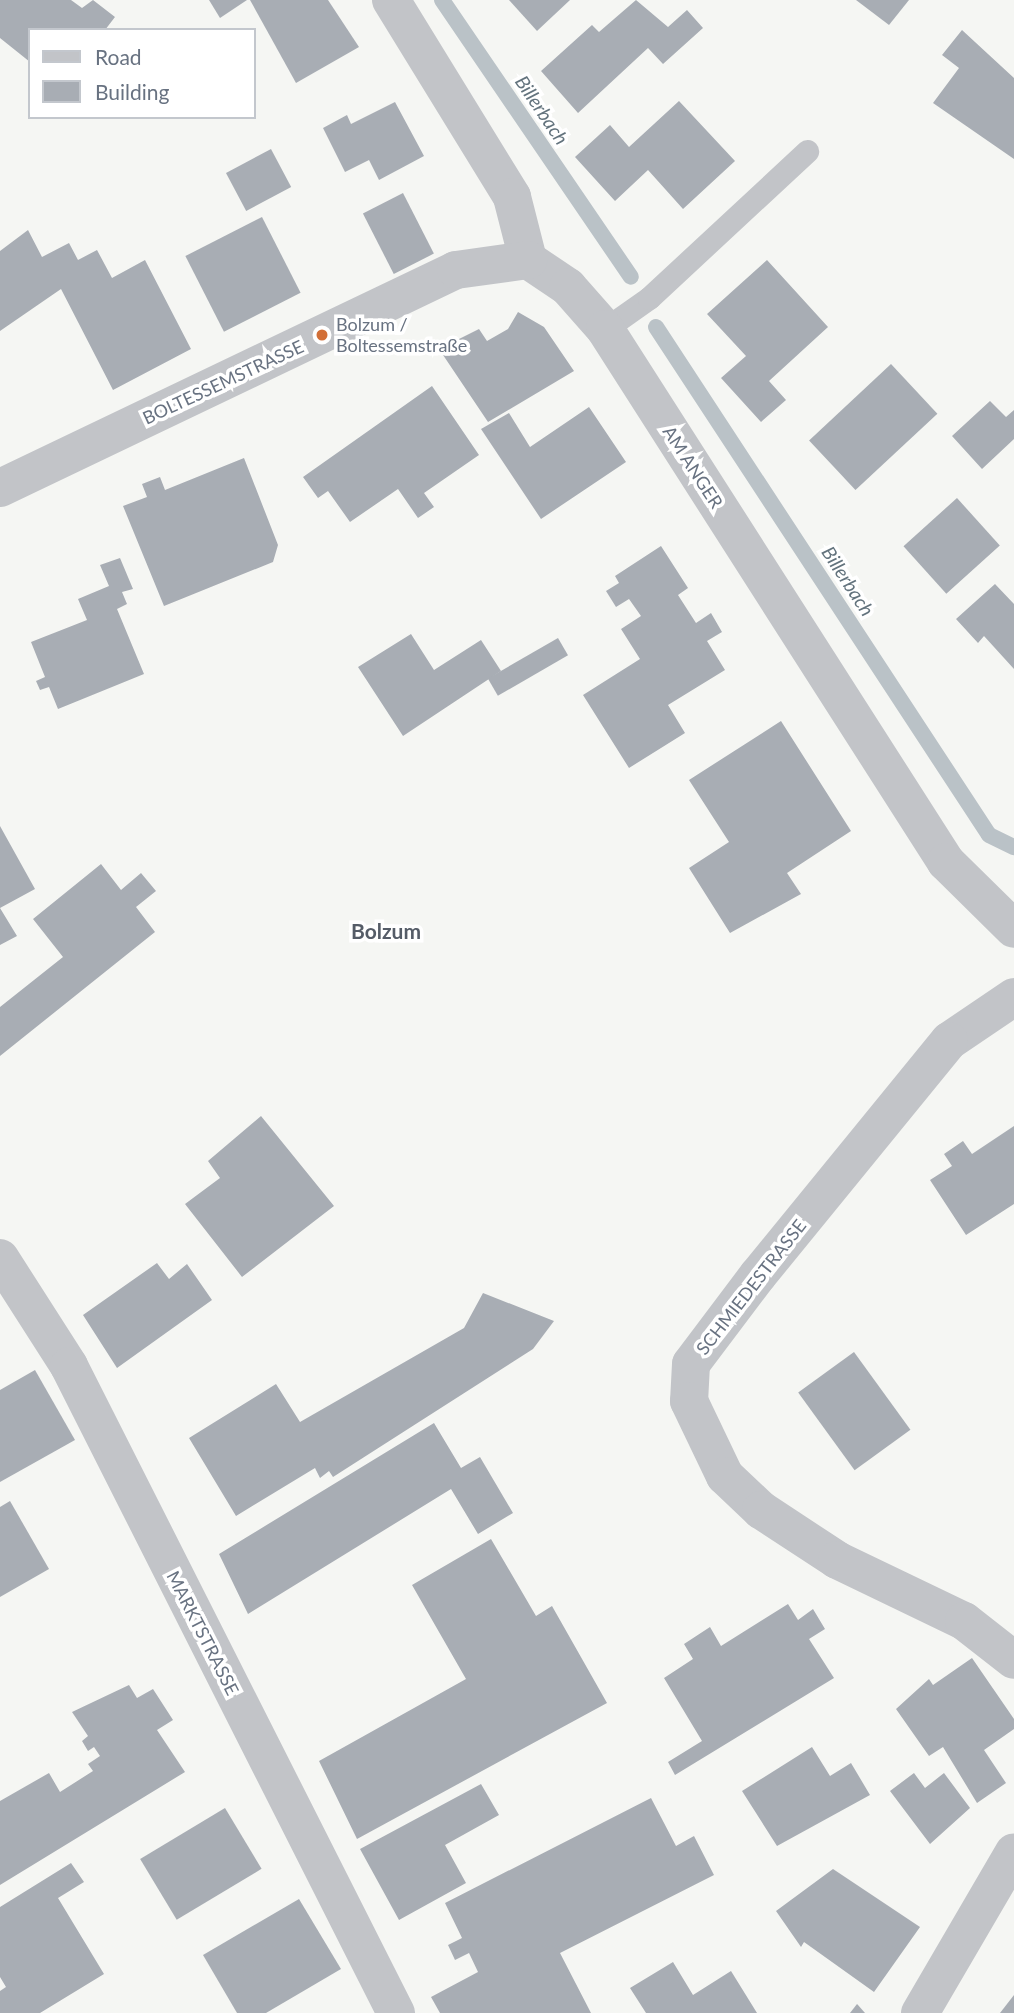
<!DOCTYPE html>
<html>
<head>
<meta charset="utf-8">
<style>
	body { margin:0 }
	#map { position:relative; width:1014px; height:2013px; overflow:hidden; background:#f5f6f3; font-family:Lato,sans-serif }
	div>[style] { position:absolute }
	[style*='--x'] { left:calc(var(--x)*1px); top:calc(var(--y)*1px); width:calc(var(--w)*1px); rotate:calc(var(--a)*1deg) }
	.stream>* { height:16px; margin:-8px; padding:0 8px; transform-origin:8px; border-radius:8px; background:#bac2c7 }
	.building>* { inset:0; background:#a8adb4; transform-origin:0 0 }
	.service>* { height:23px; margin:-11.5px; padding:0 11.5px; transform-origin:11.5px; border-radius:11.5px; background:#c2c4c8 }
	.minor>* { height:38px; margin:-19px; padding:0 19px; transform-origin:19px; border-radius:19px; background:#c2c4c8 }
	.tertiary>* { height:38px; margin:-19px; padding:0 19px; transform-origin:19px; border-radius:19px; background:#c2c4c8 }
	.dots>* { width:19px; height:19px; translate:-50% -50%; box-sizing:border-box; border:4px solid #fff; border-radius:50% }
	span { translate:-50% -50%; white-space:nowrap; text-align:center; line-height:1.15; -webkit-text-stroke:7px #fff; paint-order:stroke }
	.poi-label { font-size:18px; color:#687281 }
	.left { translate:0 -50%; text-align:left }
	.street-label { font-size:18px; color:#687281 }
	.water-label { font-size:19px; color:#63737d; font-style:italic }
	.quarter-label { font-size:21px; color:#555c67; font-weight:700 }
	.legend { position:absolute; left:28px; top:28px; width:228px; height:91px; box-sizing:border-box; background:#fff; border:2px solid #c3c7cd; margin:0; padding:9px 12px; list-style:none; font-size:21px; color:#687281 }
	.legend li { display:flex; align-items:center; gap:14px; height:35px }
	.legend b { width:35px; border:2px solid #c3c7cd }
</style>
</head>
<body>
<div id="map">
	<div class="stream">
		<div style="--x:442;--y:0;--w:335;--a:55.7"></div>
		<div style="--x:656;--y:327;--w:607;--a:56.75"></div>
		<div style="--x:989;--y:835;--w:28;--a:26"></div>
	</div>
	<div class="building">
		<div style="clip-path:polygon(0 0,71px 0,82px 8px,93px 0,115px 17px,105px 30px,30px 30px,30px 62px,0 38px)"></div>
		<div style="clip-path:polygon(209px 0,247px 0,220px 18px)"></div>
		<div style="clip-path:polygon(250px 0,328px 0,359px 47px,296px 83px)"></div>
		<div style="clip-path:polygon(509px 0,570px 0,537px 31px)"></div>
		<div style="clip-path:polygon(636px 0,668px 27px,687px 10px,703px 28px,663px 64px,648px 48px,578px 113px,541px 71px,592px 25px,599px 32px)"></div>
		<div style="clip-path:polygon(856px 0,909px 0,889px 25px)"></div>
		<div style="clip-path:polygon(962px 30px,1014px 78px,1014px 159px,933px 103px,959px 68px,942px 55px)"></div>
		<div style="clip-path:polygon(679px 101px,735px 161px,683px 209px,648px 170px,615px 201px,575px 157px,610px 125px,629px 147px)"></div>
		<div style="clip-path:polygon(395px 102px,424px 156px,379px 180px,369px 160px,345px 172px,323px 128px,347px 115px,351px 124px)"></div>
		<div style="left:271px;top:149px;width:43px;height:51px;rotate:62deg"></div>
		<div style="left:403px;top:193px;width:68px;height:45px;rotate:63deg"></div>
		<div style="left:262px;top:217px;width:85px;height:86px;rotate:63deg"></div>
		<div style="clip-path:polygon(28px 230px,42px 257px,69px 243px,78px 260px,97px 250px,112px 278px,145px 260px,191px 349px,113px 390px,61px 289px,0 331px,0 251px)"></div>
		<div style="clip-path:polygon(767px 260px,828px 327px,769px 381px,786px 400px,761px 422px,721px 378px,746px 356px,707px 314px)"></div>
		<div style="clip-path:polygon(518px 312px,544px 327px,574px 371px,488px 422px,439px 349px,479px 329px,487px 341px,508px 329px)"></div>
		<div style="left:891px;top:364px;width:68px;height:112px;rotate:47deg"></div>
		<div style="clip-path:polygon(432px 386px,479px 455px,424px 493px,434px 507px,418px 518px,398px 489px,350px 522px,328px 491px,318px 498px,303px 477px)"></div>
		<div style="clip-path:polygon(990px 401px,1006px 417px,1014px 410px,1014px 439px,982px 469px,952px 436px)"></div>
		<div style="clip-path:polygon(589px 407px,626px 462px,541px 519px,481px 429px,509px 413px,530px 447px)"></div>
		<div style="clip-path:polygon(244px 458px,278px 545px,273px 562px,164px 606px,123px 506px,147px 497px,142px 484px,160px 477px,165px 490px)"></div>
		<div style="left:957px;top:498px;width:64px;height:72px;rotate:48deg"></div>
		<div style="clip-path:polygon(661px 546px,688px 588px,678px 595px,696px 623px,711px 613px,722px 632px,707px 641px,725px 670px,668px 705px,685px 733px,629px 768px,583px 695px,640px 659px,621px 629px,641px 616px,629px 599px,616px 607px,606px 591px,619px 583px,615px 576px)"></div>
		<div style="clip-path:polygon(120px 558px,133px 589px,122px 592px,127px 604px,117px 609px,144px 674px,58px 709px,49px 687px,40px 690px,36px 681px,45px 677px,31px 642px,87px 620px,78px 599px,109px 586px,100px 565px)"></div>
		<div style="clip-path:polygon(995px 584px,1014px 604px,1014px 669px,984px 636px,978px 643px,956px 619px)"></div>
		<div style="clip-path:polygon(411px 634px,434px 670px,481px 640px,501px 671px,403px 736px,358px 667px)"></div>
		<div style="left:558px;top:638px;width:20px;height:81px;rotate:60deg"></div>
		<div style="clip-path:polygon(781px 721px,851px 831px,787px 873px,801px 894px,730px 933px,689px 868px,729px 842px,689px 780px)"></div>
		<div style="clip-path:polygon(0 826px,35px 889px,0 908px,17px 936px,0 945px)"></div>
		<div style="clip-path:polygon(101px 864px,121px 890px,141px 873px,156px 891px,136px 907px,155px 932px,0 1056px,0 1007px,63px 957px,33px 919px)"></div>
		<div style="clip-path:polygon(261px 1116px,334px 1206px,242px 1277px,185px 1204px,220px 1178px,208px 1161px)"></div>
		<div style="clip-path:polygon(1014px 1126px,1014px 1204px,966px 1235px,930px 1180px,952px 1166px,944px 1154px,963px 1141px,972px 1154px)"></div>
		<div style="clip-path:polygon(157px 1263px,169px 1279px,187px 1264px,212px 1300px,117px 1368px,83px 1315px)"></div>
		<div style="clip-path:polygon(483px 1293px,554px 1321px,533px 1349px,333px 1477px,329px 1471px,320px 1478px,315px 1468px,236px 1516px,189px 1438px,276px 1384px,300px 1422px,464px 1328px)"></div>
		<div style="left:854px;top:1352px;width:96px;height:69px;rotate:54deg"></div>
		<div style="clip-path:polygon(35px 1370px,75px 1440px,0 1482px,0 1390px)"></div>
		<div style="clip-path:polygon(434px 1423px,461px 1468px,480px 1457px,513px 1513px,478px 1534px,451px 1489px,248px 1614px,219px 1554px)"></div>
		<div style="clip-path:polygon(10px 1501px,49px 1569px,0 1597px,0 1507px)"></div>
		<div style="clip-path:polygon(491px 1539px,536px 1616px,552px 1606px,607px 1703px,357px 1839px,319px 1761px,466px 1679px,412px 1585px)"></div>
		<div style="clip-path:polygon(788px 1604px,798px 1620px,813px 1609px,825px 1629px,809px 1639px,834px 1678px,675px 1775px,668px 1762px,702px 1741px,664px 1678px,693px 1659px,684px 1644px,710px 1627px,721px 1646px)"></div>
		<div style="clip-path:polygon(972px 1658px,1014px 1719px,1014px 1729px,984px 1750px,1006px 1783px,977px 1803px,943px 1747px,929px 1756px,896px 1709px,929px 1679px,933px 1685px)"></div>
		<div style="clip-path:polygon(129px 1685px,137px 1698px,153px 1689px,173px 1720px,157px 1730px,185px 1772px,0 1885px,0 1801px,49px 1773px,60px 1792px,93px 1771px,88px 1764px,100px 1756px,94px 1747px,88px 1751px,82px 1741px,88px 1736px,72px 1712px)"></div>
		<div style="clip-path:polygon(812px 1747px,830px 1776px,851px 1763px,870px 1795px,777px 1846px,742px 1791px)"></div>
		<div style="clip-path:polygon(914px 1773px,925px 1788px,944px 1773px,970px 1808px,930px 1844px,890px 1791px)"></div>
		<div style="clip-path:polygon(481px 1784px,499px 1815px,445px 1845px,466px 1883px,399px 1920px,360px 1849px)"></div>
		<div style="clip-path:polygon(651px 1798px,676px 1846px,694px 1836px,714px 1875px,560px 1953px,591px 2013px,440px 2013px,431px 1997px,478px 1972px,469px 1953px,455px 1960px,448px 1945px,462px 1938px,445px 1903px)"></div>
		<div style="left:225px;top:1808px;width:71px;height:99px;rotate:59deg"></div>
		<div style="clip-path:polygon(71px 1863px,84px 1882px,58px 1898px,104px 1974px,40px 2013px,0 2013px,0 1991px,6px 1987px,0 1977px,0 1907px)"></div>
		<div style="clip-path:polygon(833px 1869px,920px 1927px,874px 1992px,804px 1942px,801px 1947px,776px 1911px)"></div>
		<div style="clip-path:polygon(299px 1899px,341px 1969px,266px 2013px,237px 2013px,203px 1955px)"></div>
		<div style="clip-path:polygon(673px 1962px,693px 1995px,731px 1971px,757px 2013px,646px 2013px,630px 1988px)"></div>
		<div style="clip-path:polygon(1014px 1995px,1014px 2013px,1000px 2013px)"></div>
		<div style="clip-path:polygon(857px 2004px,858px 2005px,865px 2013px,850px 2013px)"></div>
	</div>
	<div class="service">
		<div style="--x:605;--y:329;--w:54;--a:-35.2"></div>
		<div style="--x:649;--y:298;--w:216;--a:-42.9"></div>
	</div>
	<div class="minor">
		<div style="--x:391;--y:0;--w:231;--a:58.4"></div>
		<div style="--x:512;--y:197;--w:65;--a:75.7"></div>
		<div style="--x:528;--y:260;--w:48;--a:34"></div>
		<div style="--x:568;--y:287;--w:56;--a:48.6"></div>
		<div style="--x:605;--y:329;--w:633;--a:57.39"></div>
		<div style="--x:946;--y:862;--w:95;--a:44.6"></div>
		<div style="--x:0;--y:488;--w:505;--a:-25.55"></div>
		<div style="--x:456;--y:270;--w:73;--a:-7.9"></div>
		<div style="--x:1014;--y:997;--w:78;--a:145.9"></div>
		<div style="--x:949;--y:1041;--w:302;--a:129.2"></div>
		<div style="--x:758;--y:1275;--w:111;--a:127"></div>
		<div style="--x:691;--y:1364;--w:37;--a:93"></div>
		<div style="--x:689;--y:1401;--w:83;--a:64.4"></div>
		<div style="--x:725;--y:1476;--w:50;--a:43.4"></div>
		<div style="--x:761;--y:1510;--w:91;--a:33.3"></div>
		<div style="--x:837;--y:1560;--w:141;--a:25.7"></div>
		<div style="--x:964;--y:1621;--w:63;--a:38"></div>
		<div style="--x:920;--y:2013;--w:186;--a:-59.7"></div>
	</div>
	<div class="tertiary">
		<div style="--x:0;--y:1258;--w:128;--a:57.4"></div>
		<div style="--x:69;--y:1366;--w:725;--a:63.19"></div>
	</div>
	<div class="dots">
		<div style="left:322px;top:335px;background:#d26f37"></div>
	</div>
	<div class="poi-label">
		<span class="left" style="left:336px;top:335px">Bolzum /<br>Boltessemstraße</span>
	</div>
	<div class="street-label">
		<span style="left:223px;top:382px;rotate:-25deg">BOLTESSEMSTRASSE</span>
		<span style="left:693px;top:467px;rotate:57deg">AM ANGER</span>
		<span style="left:751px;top:1287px;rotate:-52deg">SCHMIEDESTRASSE</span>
		<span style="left:203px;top:1633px;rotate:63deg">MARKTSTRASSE</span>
	</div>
	<div class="water-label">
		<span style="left:542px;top:110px;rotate:56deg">Billerbach</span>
		<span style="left:848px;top:581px;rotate:57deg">Billerbach</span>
	</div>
	<div class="quarter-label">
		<span style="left:386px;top:931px">Bolzum</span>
	</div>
	<ul class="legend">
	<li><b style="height:9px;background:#c2c4c8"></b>Road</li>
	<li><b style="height:19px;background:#a8adb4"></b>Building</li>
	</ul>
</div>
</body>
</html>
